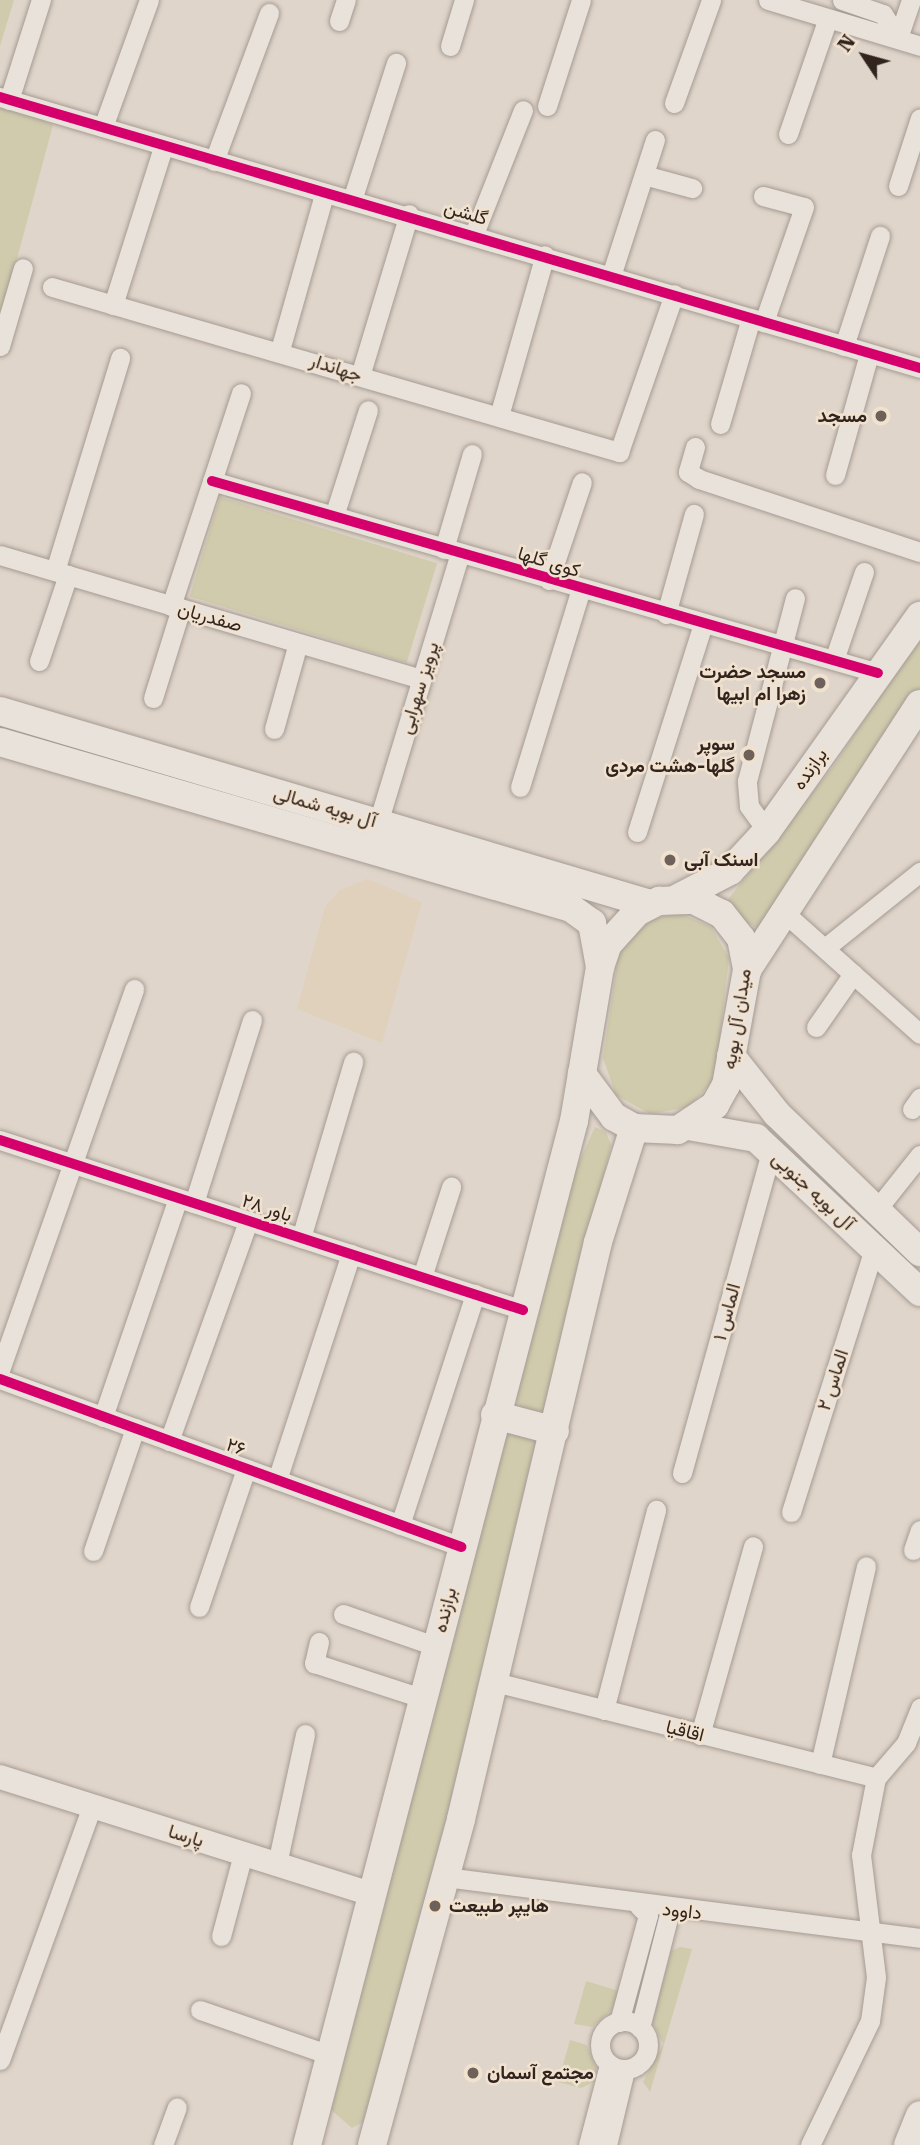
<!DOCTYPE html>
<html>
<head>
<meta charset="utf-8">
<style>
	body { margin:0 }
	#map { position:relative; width:920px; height:2145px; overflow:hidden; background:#e0d5ca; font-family:"Roboto Serif",Vazirmatn,serif }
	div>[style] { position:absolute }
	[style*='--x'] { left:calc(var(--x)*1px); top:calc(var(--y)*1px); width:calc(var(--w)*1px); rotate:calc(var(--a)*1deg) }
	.farmland>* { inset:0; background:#dfd1bb }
	.green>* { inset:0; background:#d1cbad; transform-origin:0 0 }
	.roads { filter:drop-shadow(0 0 2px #a59b93) drop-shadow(0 0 2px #a59b93) }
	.minor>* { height:19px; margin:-9.5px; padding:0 9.5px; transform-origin:9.5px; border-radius:9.5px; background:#e8e2db }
	.minor>.ring { margin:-9.5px; padding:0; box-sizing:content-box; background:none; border:19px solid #e8e2db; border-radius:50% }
	.tertiary>* { height:24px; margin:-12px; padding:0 12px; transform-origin:12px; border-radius:12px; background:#e8e2db }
	.secondary>* { height:28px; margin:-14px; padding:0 14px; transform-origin:14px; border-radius:14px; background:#e8e2db }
	.cycleway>* { height:10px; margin:-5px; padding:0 5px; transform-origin:5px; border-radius:5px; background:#d6006c }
	.dots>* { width:19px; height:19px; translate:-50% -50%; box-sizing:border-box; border:4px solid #f1e2d0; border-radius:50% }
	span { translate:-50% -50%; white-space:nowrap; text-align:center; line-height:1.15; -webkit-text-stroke:5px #f1e2d0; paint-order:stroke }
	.street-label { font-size:19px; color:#31231d }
	.poi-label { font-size:19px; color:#31231d; font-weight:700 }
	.right { translate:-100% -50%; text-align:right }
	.left { translate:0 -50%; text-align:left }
	.north { position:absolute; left:829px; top:21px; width:70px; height:70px; -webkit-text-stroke:5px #f1e2d0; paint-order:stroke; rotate:306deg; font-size:19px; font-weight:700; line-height:28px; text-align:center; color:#31231d }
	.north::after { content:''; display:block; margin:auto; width:24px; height:32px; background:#31231d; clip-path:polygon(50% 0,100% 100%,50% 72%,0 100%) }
</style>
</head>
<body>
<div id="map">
	<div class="farmland">
		<div style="clip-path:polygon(367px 879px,422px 902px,382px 1043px,297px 1009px,325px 907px,340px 890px)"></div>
	</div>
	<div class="green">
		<div style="clip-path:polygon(0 0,14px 0,0 46px)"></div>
		<div style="clip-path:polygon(0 103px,53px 125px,0 322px)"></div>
		<div style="left:220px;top:497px;width:227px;height:104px;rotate:17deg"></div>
		<div style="clip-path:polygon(920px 636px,920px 688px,763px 931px,742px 920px,726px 902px,833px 767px)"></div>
		<div style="clip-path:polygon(679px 913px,711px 927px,729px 958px,717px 1063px,713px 1081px,689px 1107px,650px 1114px,616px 1095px,603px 1058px,619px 951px,644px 921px)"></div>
		<div style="clip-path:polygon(595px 1127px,606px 1132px,611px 1145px,549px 1409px,532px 1413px,521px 1409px,514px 1394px,575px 1171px)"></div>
		<div style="clip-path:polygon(514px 1430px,542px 1443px,410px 1971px,365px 2121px,352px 2128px,331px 2110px,504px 1439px)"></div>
		<div style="clip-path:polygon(680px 1947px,692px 1949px,650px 2092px,643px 2082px,663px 2044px,652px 2021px,671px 1951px)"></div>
		<div style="clip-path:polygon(586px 1981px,619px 1991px,614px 2008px,592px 2027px,574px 2024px)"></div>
		<div style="clip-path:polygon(570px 2040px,587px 2045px,597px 2071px,594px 2082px,581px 2088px,558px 2082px)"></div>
	</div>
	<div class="roads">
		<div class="minor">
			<div style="--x:768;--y:0;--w:159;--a:16.8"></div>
			<div style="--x:842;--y:0;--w:43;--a:18.9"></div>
			<div style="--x:883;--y:14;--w:28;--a:58"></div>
			<div style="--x:339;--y:21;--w:22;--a:-72"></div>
			<div style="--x:898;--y:38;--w:40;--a:-71.1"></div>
			<div style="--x:450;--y:46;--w:48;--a:-73.1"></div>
			<div style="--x:0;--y:97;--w:959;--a:16.41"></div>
			<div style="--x:9;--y:100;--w:105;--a:-72.3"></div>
			<div style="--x:674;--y:103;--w:109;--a:-70.2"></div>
			<div style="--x:547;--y:106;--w:111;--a:-72.2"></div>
			<div style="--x:103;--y:127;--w:135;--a:-70.1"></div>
			<div style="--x:788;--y:134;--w:120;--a:-71"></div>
			<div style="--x:214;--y:161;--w:158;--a:-69.6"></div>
			<div style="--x:644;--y:175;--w:50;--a:15.2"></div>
			<div style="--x:898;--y:186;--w:71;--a:-72.1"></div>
			<div style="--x:763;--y:196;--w:42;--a:15"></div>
			<div style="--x:804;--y:207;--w:122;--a:109.2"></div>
			<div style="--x:353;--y:197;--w:141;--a:-72.2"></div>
			<div style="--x:474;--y:234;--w:133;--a:-68.4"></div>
			<div style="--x:611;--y:276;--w:143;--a:-72.1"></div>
			<div style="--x:52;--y:287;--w:591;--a:16.23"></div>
			<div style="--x:619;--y:452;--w:167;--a:-70.8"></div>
			<div style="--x:113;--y:305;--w:166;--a:-72.4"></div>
			<div style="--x:0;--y:346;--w:81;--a:-73.6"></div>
			<div style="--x:844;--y:346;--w:116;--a:-71.9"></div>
			<div style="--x:280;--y:350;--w:162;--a:-74.2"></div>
			<div style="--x:360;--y:376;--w:169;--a:-73.2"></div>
			<div style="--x:499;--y:416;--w:167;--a:-74.1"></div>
			<div style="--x:720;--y:424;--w:110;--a:-73.7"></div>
			<div style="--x:695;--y:447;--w:26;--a:106"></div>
			<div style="--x:688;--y:472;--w:13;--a:32"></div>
			<div style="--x:699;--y:479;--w:233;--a:18.3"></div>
			<div style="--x:835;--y:475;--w:126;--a:-74.3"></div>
			<div style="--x:212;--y:481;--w:693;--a:16.08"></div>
			<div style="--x:334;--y:516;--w:111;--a:-72.2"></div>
			<div style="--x:444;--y:549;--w:99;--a:-73.6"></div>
			<div style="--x:0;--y:555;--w:439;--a:16.4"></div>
			<div style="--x:55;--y:571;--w:223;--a:-73"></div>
			<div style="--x:549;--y:580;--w:103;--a:-71.4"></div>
			<div style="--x:171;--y:606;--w:224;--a:-71.8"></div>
			<div style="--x:666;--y:614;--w:104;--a:-74.4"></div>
			<div style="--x:834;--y:660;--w:93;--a:-71.2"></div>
			<div style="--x:39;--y:661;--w:91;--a:-71.4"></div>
			<div style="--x:153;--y:698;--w:94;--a:-72.7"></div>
			<div style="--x:274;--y:729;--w:89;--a:-74.4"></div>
			<div style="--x:520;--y:787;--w:207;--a:-72.9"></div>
			<div style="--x:378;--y:823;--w:282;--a:-73.1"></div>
			<div style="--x:767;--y:831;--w:31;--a:-126"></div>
			<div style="--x:749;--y:806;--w:25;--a:-95"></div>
			<div style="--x:747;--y:781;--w:189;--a:-75.3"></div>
			<div style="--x:637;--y:832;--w:218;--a:-72.4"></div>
			<div style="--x:787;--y:915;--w:178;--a:41.8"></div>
			<div style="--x:825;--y:948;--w:122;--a:-38.7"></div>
			<div style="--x:816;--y:1027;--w:65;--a:-55.1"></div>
			<div style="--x:912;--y:1109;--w:14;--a:-54"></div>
			<div style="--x:0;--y:1140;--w:550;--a:18.01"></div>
			<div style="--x:194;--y:1203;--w:192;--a:-72.4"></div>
			<div style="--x:877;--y:1209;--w:69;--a:-51.5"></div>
			<div style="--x:301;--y:1238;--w:184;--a:-73.5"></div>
			<div style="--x:422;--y:1277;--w:95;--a:-72.1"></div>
			<div style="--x:0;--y:1370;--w:404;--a:-70.6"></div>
			<div style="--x:0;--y:1379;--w:491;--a:20"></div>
			<div style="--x:103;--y:1417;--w:231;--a:-71.1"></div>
			<div style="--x:169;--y:1441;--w:234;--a:-70.2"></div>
			<div style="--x:682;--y:1473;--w:333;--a:-74.5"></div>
			<div style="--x:277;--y:1480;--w:238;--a:-71.9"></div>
			<div style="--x:791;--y:1512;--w:276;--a:-72.5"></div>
			<div style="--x:400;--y:1525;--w:243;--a:-72"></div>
			<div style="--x:913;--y:1550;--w:21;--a:-71"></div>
			<div style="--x:93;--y:1551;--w:130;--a:-71.1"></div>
			<div style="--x:199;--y:1607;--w:146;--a:-71.2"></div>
			<div style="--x:343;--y:1614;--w:97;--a:19.2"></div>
			<div style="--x:319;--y:1642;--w:22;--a:103"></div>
			<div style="--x:314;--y:1663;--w:114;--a:18"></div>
			<div style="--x:495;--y:1682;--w:393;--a:14.1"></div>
			<div style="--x:604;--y:1710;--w:207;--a:-75.4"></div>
			<div style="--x:700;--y:1735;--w:196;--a:-74.3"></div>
			<div style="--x:820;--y:1764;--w:203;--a:-76.9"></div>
			<div style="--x:277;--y:1864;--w:133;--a:-77.8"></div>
			<div style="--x:445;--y:1877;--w:479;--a:7.3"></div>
			<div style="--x:221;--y:1936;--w:85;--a:-75"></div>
			<div style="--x:200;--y:2010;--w:138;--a:19.1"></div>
			<div class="ring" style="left:600px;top:2021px;width:29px;height:29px"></div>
			<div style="--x:619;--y:2022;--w:111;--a:-74.8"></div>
			<div style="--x:648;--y:1915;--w:13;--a:-135"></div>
			<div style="--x:640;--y:2028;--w:122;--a:-75.7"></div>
			<div style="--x:0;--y:2060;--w:270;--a:-70.1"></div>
			<div style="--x:163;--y:2145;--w:40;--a:-69.8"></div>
			<div style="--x:588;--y:2145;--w:83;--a:-75.3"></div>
			<div style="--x:607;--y:2145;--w:77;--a:-76.5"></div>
			<div style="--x:810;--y:2145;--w:138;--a:-64.2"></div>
			<div style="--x:870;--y:2021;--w:44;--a:-82.2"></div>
			<div style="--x:876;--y:1977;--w:123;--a:-97"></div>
			<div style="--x:861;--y:1855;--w:78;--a:-79"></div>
			<div style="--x:876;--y:1778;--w:46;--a:-49.4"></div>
			<div style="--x:906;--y:1743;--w:38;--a:-68"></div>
		</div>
		<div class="tertiary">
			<div style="--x:0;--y:1777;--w:390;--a:17.5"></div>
		</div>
		<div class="secondary">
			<div style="--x:0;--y:711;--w:678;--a:16.54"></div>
			<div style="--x:0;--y:742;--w:595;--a:16.21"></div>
			<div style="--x:571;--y:908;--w:26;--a:36"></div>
			<div style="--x:592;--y:923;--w:45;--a:79.7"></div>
			<div style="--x:678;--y:898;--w:59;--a:-27.4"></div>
			<div style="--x:730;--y:871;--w:54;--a:-47.2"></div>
			<div style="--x:767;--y:831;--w:264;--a:-54.6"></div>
			<div style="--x:747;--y:970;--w:317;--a:-57"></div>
			<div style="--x:731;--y:1056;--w:74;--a:51.6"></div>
			<div style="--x:777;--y:1114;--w:199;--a:44"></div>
			<div style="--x:688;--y:1126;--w:69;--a:10"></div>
			<div style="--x:756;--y:1138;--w:225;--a:43.2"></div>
			<div style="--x:495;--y:1415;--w:62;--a:14.9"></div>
			<div style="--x:307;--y:2145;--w:1058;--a:-75.39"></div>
			<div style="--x:574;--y:1121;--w:156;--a:-80.4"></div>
			<div style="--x:600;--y:967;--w:24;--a:-71"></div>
			<div style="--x:608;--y:944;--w:43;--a:-47.8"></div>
			<div style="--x:637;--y:912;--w:25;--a:-27"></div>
			<div style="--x:659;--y:901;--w:35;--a:-2"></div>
			<div style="--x:694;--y:900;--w:31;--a:27"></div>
			<div style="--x:722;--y:914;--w:31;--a:52"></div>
			<div style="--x:741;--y:938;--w:33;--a:79"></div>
			<div style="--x:747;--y:970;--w:117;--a:100.3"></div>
			<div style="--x:726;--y:1085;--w:23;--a:119"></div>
			<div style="--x:715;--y:1105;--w:45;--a:146"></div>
			<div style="--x:678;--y:1130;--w:44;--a:-177.4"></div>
			<div style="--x:634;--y:1128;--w:23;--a:-151"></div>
			<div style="--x:614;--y:1117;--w:54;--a:-126.7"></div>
			<div style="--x:372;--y:2145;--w:338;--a:-74.7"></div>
			<div style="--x:461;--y:1819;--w:593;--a:-76.64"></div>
			<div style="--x:598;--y:1242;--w:120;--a:-72.5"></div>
			<div style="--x:908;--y:2145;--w:32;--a:-68"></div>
		</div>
	</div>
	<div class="cycleway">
		<div style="--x:0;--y:97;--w:959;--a:16.41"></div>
		<div style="--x:212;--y:481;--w:693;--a:16.08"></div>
		<div style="--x:0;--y:1140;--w:550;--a:18.01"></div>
		<div style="--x:0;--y:1379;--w:491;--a:20"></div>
	</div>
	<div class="dots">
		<div style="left:881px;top:416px;background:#6e615a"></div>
		<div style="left:820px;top:683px;background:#6e615a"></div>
		<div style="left:749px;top:755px;background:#6e615a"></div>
		<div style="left:670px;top:860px;background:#6e615a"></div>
		<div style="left:435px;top:1906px;background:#6e615a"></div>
		<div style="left:473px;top:2073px;background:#6e615a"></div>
	</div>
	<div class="street-label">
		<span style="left:466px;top:213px;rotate:17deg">گلشن</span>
		<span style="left:336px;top:368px;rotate:18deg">جهاندار</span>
		<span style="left:549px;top:562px;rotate:17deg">کوی گلها</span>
		<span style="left:210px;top:617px;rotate:16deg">صفدریان</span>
		<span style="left:419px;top:688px;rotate:-73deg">پرویز سهرابی</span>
		<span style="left:810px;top:769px;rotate:-55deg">برازنده</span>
		<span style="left:325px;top:807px;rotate:16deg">آل بویه شمالی</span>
		<span style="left:737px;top:1019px;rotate:-81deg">میدان آل بویه</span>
		<span style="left:813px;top:1191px;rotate:43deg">آل بویه جنوبی</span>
		<span style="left:267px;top:1208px;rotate:18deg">باور ۲۸</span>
		<span style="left:727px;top:1312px;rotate:-75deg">الماس ۱</span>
		<span style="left:833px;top:1380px;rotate:-72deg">الماس ۲</span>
		<span style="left:236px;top:1447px;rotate:20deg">۲۶</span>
		<span style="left:445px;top:1610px;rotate:-76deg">برازنده</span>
		<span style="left:685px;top:1731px;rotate:14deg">اقاقیا</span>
		<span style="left:186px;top:1836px;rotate:17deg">پارسا</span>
		<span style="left:682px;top:1911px;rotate:6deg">داوود</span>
	</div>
	<div class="poi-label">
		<span class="right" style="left:867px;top:416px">مسجد</span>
		<span class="right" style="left:806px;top:683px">مسجد حضرت<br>زهرا ام ابیها</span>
		<span class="right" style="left:735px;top:755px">سوپر<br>گلها-هشت مردی</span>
		<span class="left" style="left:684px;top:860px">اسنک آبی</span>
		<span class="left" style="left:449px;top:1906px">هایپر طبیعت</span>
		<span class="left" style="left:487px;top:2073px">مجتمع آسمان</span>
	</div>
	<div class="north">N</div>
</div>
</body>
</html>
